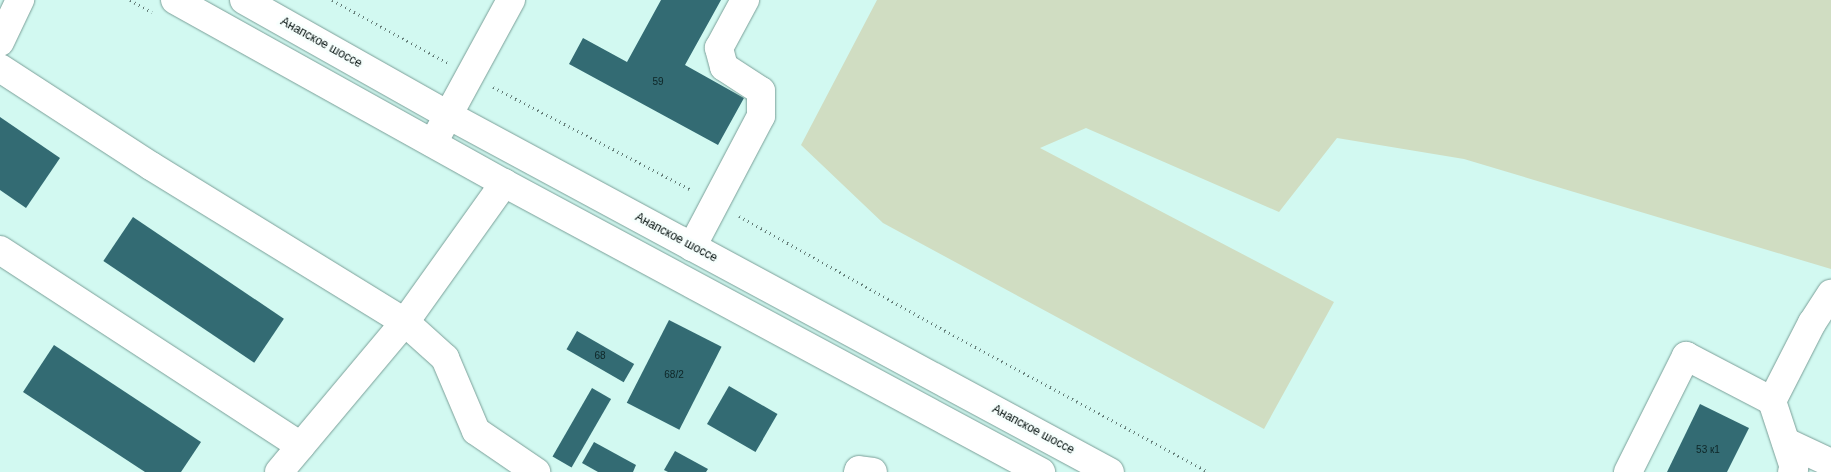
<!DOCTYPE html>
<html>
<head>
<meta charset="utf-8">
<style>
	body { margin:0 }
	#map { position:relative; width:1831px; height:472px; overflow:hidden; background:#d2f9f1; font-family:Arial,sans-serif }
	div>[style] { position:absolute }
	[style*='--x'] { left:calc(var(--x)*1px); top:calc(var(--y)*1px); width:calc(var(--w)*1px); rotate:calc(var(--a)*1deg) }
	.green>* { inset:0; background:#d0ddc2 }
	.building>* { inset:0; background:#336b73; transform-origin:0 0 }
	.path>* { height:3px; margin-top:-1.5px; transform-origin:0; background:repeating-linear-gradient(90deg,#657e79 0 1px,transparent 0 5px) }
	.roads { filter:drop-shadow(0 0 1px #7a9f98) drop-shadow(0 0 1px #7a9f98) }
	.minor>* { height:28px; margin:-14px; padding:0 14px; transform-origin:14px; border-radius:14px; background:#fff }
	.highway>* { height:28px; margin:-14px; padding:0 14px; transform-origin:14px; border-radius:14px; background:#fff }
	span { translate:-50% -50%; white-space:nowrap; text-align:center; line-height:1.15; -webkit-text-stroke:5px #f7fffd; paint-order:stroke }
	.number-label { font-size:10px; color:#0e2526 }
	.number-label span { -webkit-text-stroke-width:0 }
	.street-label { font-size:12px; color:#020e0c }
</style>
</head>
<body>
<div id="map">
	<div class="green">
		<div style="clip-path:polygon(877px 0,1831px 0,1831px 269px,1464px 159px,1337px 138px,1279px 212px,1086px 128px,1040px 148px,1334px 302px,1264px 429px,883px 223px,801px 145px)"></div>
	</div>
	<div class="building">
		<div style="clip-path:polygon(661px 0,721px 0,685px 65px,744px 98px,718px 145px,569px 64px,583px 38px,627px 62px)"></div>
		<div style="clip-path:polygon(0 117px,60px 158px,26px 208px,0 190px)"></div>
		<div style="left:133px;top:217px;width:182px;height:53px;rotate:34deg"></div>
		<div style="left:669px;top:320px;width:59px;height:93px;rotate:27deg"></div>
		<div style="left:577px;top:331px;width:66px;height:21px;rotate:30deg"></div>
		<div style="clip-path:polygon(54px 345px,201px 442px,181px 472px,145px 472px,23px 392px)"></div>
		<div style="left:729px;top:386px;width:56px;height:44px;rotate:30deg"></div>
		<div style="left:592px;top:388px;width:22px;height:79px;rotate:30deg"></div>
		<div style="clip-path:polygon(1700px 404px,1749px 428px,1727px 472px,1667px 472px)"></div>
		<div style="clip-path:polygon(594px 442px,636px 465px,633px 472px,598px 472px,582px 463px)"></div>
		<div style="clip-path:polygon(675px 451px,708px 469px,706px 472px,668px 472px,664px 470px)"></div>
	</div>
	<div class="path">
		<div style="--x:130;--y:0;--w:25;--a:29"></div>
		<div style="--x:332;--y:0;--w:132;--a:28.5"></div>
		<div style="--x:493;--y:87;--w:224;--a:27.4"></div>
		<div style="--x:739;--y:216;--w:245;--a:29.1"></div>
		<div style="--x:953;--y:335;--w:289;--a:28.2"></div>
	</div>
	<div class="roads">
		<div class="minor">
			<div style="--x:0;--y:42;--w:47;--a:-64.5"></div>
			<div style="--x:0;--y:68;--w:180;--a:33"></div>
			<div style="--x:151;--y:166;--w:298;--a:31.6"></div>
			<div style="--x:405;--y:322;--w:54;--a:42"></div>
			<div style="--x:445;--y:358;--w:79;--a:67"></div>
			<div style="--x:476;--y:431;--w:73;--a:34.3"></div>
			<div style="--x:433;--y:143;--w:163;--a:-61.4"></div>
			<div style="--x:692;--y:247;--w:148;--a:-62.2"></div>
			<div style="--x:761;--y:116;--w:25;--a:-90"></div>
			<div style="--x:761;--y:91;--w:44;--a:-147"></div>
			<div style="--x:724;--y:67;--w:20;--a:-105"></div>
			<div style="--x:719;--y:48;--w:55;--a:-61.6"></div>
			<div style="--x:0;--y:250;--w:359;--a:33.1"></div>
			<div style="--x:1772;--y:401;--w:88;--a:-62.9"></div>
			<div style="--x:1812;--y:323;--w:35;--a:-57"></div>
			<div style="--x:1786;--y:442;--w:50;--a:25"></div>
			<div style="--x:279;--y:472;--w:196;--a:-50"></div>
			<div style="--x:405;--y:322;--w:171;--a:-54.5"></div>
			<div style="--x:858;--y:472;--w:2;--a:-63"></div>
			<div style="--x:859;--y:470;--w:14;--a:8"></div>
			<div style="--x:1628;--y:472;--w:130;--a:-63.4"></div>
			<div style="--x:1686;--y:356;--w:97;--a:27.6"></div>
			<div style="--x:1772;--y:401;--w:71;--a:71.8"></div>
			<div style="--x:1794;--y:468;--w:4;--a:117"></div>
		</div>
		<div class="highway">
			<div style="--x:175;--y:0;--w:376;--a:29.1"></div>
			<div style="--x:504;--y:183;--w:610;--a:28.29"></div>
			<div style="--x:244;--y:0;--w:234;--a:29.4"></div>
			<div style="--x:448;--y:115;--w:752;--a:28.34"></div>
		</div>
	</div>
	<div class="number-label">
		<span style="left:658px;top:82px">59</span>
		<span style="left:600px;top:356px">68</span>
		<span style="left:674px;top:375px">68/2</span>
		<span style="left:1708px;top:450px">53 к1</span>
	</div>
	<div class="street-label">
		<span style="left:321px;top:43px;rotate:29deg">Анапское шоссе</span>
		<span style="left:676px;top:238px;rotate:28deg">Анапское шоссе</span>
		<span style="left:1033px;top:430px;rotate:28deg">Анапское шоссе</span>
	</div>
</div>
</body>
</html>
